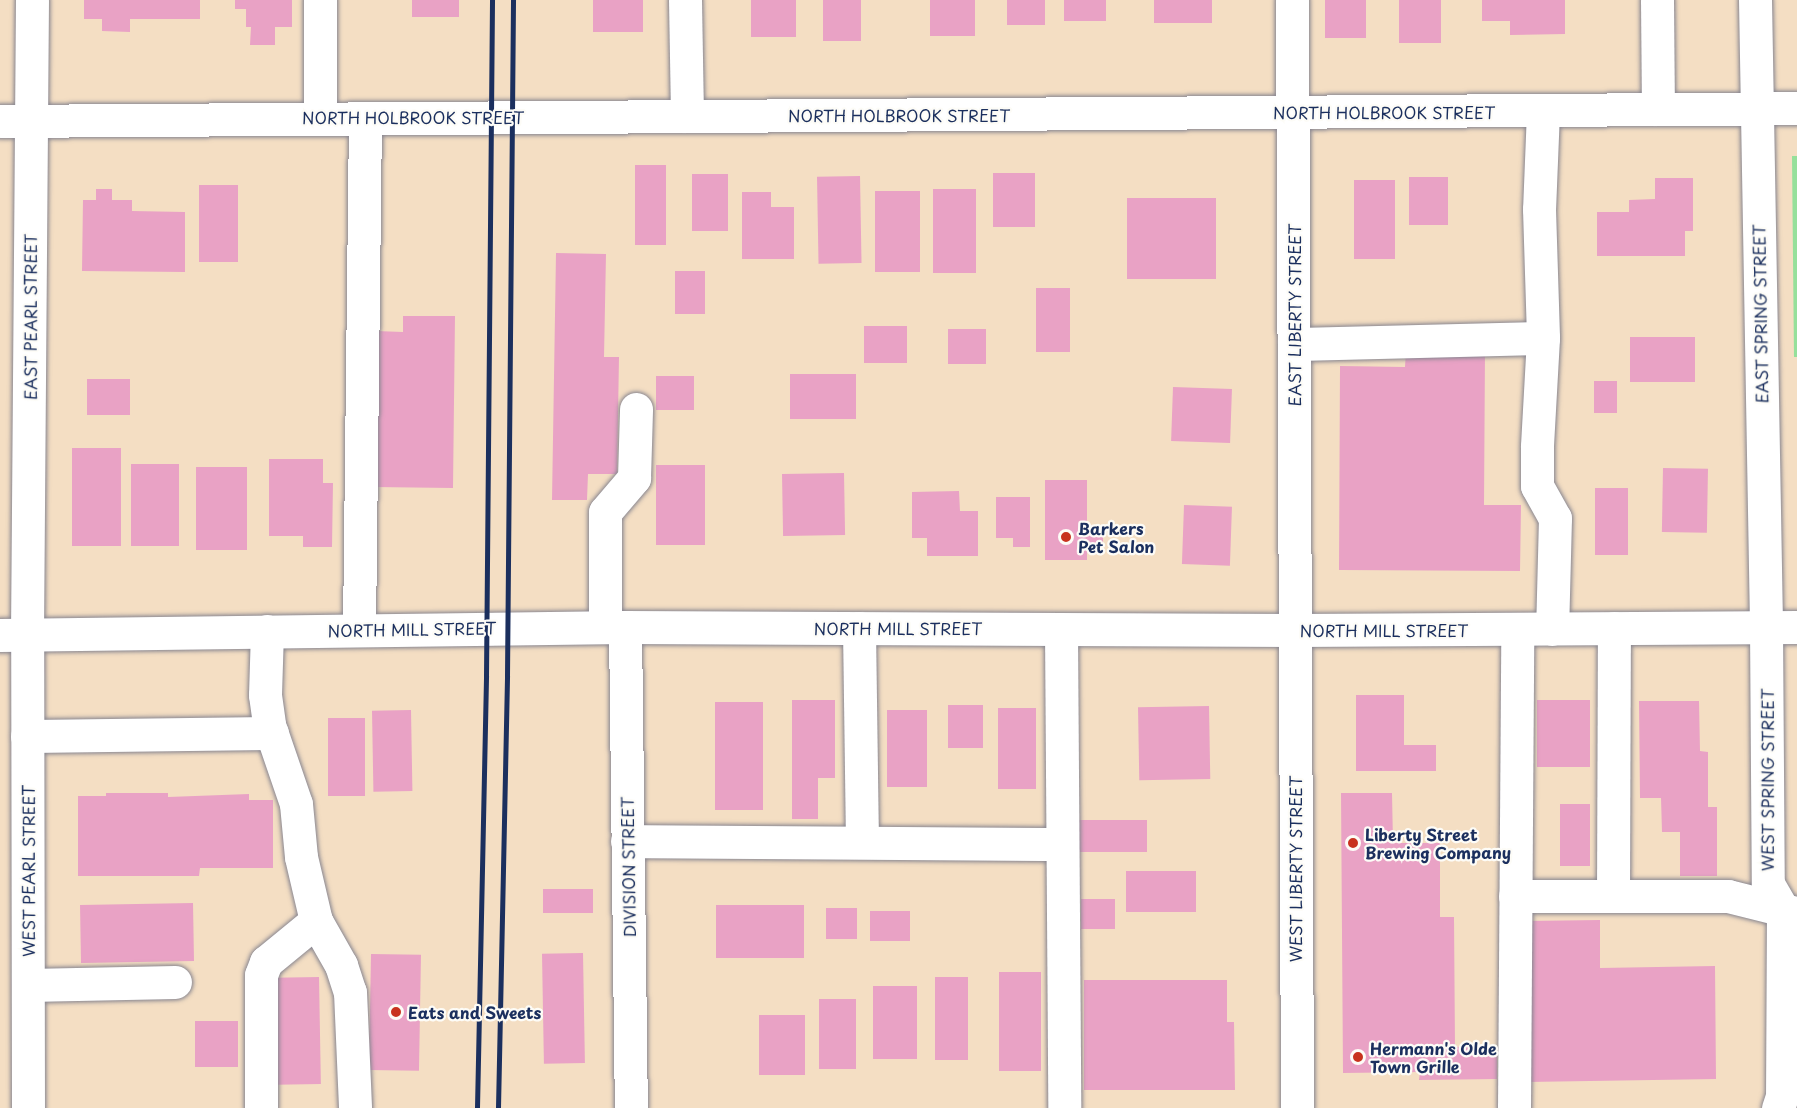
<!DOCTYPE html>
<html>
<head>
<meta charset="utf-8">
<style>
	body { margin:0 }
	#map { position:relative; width:1797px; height:1108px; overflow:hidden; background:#f4dec3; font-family:"Playpen Sans",sans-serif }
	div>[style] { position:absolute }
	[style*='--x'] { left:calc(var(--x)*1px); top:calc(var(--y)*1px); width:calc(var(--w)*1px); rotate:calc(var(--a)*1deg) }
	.green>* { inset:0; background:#96e09b }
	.building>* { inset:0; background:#e9a2c5; transform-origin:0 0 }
	.roads { filter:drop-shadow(0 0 2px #888690) drop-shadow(0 0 2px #888690) }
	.minor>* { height:33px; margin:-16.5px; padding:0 16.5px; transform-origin:16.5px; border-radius:16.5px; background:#fff }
	.rail>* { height:4.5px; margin:-2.25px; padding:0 2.25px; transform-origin:2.25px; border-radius:2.25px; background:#1b2f5e }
	.dots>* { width:16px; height:16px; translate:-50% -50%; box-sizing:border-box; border:3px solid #fdfcf7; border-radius:50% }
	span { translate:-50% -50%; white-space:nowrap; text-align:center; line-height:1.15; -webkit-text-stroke:4.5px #fdfcf7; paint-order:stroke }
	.street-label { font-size:16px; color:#1b2f5e }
	.poi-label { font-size:16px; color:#1b2f5e; font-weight:700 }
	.left { translate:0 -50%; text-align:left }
</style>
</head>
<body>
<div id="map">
	<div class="green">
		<div style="clip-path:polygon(1792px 156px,1797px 156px,1797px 357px,1794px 357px)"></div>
	</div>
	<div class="building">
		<div style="clip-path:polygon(84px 0,200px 0,200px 19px,130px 19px,130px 32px,102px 31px,102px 19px,84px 19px)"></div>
		<div style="clip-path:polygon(235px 0,292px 0,292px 27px,275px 27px,275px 45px,250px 45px,251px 27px,246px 27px,246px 9px,235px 9px)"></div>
		<div style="left:412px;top:0;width:47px;height:17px"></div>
		<div style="left:593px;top:0;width:50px;height:32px"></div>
		<div style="left:751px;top:0;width:45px;height:37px"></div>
		<div style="left:823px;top:0;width:38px;height:41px"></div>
		<div style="left:930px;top:0;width:45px;height:36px"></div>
		<div style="left:1007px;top:0;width:38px;height:25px"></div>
		<div style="left:1064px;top:0;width:42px;height:21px"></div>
		<div style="left:1154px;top:0;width:58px;height:23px"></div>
		<div style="left:1325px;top:0;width:41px;height:38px"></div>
		<div style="left:1399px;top:0;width:42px;height:43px"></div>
		<div style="clip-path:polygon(1482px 0,1565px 0,1565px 34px,1510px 35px,1510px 21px,1482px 21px)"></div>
		<div style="left:666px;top:165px;width:80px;height:31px;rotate:90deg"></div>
		<div style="left:993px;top:173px;width:42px;height:54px"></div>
		<div style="left:728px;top:174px;width:57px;height:36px;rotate:90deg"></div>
		<div style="left:860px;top:176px;width:87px;height:43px;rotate:89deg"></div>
		<div style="left:1409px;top:177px;width:39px;height:48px"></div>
		<div style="clip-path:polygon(1655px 178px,1693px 178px,1693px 231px,1685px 231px,1685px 256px,1597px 256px,1597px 212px,1629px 212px,1629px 200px,1655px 199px)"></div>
		<div style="left:1354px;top:180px;width:41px;height:79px"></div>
		<div style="left:199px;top:185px;width:39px;height:77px"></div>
		<div style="clip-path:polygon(96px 189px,112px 189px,112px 200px,132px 200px,132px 211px,185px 212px,185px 272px,82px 271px,83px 200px,96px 200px)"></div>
		<div style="left:933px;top:189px;width:43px;height:84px"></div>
		<div style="left:875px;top:191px;width:45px;height:81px"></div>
		<div style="clip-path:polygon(742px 192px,771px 192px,771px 207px,794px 207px,794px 259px,742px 259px)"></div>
		<div style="left:1127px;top:198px;width:89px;height:81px"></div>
		<div style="clip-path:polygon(556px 253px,606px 254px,604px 357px,619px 357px,617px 474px,588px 474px,587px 500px,552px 500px)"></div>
		<div style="left:675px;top:271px;width:30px;height:43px"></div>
		<div style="left:1036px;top:288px;width:34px;height:64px"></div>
		<div style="clip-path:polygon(403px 316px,455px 316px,453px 488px,374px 487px,376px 331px,403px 332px)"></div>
		<div style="left:864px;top:326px;width:43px;height:37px"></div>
		<div style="left:948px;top:329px;width:38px;height:35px"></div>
		<div style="left:1630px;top:337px;width:65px;height:45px"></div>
		<div style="clip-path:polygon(1406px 351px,1485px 351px,1484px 505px,1521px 505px,1520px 571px,1339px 570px,1340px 366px,1405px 367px)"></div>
		<div style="left:790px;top:374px;width:66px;height:45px"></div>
		<div style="left:656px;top:376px;width:38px;height:34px"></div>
		<div style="left:87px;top:379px;width:43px;height:36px"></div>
		<div style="left:1594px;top:381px;width:23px;height:32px"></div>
		<div style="left:1173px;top:387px;width:59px;height:54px;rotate:2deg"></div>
		<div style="left:72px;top:448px;width:49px;height:98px"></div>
		<div style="clip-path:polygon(269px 459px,323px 459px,323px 483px,333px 483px,332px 547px,303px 547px,303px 536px,269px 536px)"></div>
		<div style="left:131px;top:464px;width:48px;height:82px"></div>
		<div style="left:656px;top:465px;width:49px;height:80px"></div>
		<div style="left:196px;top:467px;width:51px;height:83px"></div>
		<div style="left:1663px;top:468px;width:45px;height:64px;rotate:1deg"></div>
		<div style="left:844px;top:473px;width:62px;height:62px;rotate:89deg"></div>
		<div style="clip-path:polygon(1045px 480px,1087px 480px,1087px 525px,1103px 525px,1103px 543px,1087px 543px,1087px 560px,1045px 560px)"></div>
		<div style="left:1595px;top:488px;width:33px;height:67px"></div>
		<div style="clip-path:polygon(959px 491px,960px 511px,978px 511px,978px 556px,927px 556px,927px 538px,912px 538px,912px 492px)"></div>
		<div style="clip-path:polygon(996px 497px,1030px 497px,1030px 547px,1013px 547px,1013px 538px,996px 538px)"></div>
		<div style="left:1184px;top:505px;width:48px;height:59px;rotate:2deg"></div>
		<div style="clip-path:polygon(1356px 695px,1404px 695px,1404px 745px,1436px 745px,1436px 771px,1356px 771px)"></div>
		<div style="clip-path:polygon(792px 700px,835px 700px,835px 778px,818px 778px,818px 819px,792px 819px)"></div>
		<div style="left:1590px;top:700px;width:67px;height:53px;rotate:90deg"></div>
		<div style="clip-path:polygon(1639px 701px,1699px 701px,1700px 751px,1708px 752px,1708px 807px,1717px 807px,1717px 876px,1680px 876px,1680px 832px,1662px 832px,1661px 798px,1640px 798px)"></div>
		<div style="left:715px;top:702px;width:48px;height:108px"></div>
		<div style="left:948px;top:705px;width:35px;height:43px"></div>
		<div style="left:1209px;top:706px;width:73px;height:71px;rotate:89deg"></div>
		<div style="left:998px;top:708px;width:38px;height:81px"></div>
		<div style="left:411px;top:710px;width:81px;height:39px;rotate:89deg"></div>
		<div style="left:887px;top:710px;width:40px;height:77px"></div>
		<div style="left:328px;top:718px;width:37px;height:78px"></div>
		<div style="clip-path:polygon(106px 793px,168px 793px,168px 797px,249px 794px,249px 800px,273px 800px,273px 868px,200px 868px,199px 876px,78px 876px,78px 796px,106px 796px)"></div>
		<div style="clip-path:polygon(1341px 793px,1392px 793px,1393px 843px,1440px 843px,1440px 917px,1454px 917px,1455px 1047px,1497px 1046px,1497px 1079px,1419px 1080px,1420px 1072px,1343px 1073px)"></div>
		<div style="left:1560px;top:804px;width:30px;height:62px"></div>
		<div style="left:1079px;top:820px;width:68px;height:32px"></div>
		<div style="left:1126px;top:871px;width:70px;height:41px"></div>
		<div style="left:543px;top:889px;width:50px;height:24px"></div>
		<div style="left:1081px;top:899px;width:34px;height:30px"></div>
		<div style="left:193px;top:903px;width:58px;height:113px;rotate:89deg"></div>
		<div style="left:716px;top:905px;width:88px;height:53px"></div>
		<div style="left:826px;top:908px;width:31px;height:31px"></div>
		<div style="left:870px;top:911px;width:40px;height:30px"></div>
		<div style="clip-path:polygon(1600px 920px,1600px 968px,1715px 966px,1716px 1079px,1527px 1082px,1525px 921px)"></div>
		<div style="left:583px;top:953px;width:110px;height:41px;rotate:89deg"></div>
		<div style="left:371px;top:954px;width:50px;height:116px;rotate:1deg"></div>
		<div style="left:999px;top:972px;width:42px;height:99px"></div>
		<div style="left:319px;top:977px;width:107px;height:45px;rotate:89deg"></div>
		<div style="left:968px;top:977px;width:83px;height:33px;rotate:90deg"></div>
		<div style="clip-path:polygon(1084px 980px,1227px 980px,1227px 1022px,1234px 1022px,1235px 1090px,1084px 1090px)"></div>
		<div style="left:917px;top:986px;width:73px;height:44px;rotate:90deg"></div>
		<div style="left:819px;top:999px;width:37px;height:70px"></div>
		<div style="left:759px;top:1015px;width:46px;height:60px"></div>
		<div style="left:195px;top:1021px;width:43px;height:46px"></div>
	</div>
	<div class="roads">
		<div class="minor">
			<div style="--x:685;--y:0;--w:116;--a:89"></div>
			<div style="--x:1292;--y:0;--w:1108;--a:89.74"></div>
			<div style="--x:1657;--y:0;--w:109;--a:89.5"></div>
			<div style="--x:1755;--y:0;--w:627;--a:88.99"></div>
			<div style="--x:1766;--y:627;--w:257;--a:89.6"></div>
			<div style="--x:1768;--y:884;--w:30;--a:60"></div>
			<div style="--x:1783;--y:910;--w:186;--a:90.3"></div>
			<div style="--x:1782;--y:1096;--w:13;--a:108"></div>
			<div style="--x:1543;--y:111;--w:98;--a:92.3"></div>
			<div style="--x:1539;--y:209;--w:129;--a:88.2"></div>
			<div style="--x:1543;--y:338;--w:109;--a:93.2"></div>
			<div style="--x:1537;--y:447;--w:39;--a:90"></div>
			<div style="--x:1537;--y:486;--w:37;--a:61"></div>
			<div style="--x:1555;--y:518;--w:111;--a:91.5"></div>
			<div style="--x:320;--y:118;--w:118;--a:-90"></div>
			<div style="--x:0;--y:121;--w:1797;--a:-0.41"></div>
			<div style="--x:1294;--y:344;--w:249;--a:-1.4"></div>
			<div style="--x:605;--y:627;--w:115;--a:-90"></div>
			<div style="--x:605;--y:512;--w:45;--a:-49.5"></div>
			<div style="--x:634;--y:478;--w:69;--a:-88.3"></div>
			<div style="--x:625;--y:627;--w:481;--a:89.3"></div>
			<div style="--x:859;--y:628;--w:214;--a:89.2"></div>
			<div style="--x:1061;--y:629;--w:479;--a:89.6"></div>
			<div style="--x:359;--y:630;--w:512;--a:-89.33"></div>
			<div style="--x:267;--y:631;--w:64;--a:91.8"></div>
			<div style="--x:265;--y:695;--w:30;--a:82"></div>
			<div style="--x:269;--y:725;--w:83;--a:71.1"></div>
			<div style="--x:296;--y:804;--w:53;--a:84.6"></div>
			<div style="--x:301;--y:857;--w:66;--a:76.8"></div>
			<div style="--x:316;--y:921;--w:51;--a:60.4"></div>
			<div style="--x:341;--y:965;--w:28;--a:72"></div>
			<div style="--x:350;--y:992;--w:116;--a:87.5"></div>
			<div style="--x:0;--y:635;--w:625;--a:-0.73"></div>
			<div style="--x:625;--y:627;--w:670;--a:0.26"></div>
			<div style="--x:1295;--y:630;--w:502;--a:-0.34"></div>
			<div style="--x:27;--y:736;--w:245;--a:-0.7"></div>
			<div style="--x:627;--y:841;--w:435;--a:0.4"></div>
			<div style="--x:1613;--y:895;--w:267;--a:-89.8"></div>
			<div style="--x:1515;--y:896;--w:213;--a:0"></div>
			<div style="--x:1728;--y:896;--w:70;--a:14"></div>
			<div style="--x:28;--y:985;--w:147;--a:-1.2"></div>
			<div style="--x:28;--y:1108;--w:473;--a:-90.1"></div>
			<div style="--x:27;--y:635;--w:635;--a:-89.55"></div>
			<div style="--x:261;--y:1108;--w:133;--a:-90"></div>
			<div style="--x:261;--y:975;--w:14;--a:-69"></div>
			<div style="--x:266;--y:962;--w:65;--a:-39.4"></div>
			<div style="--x:1514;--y:1108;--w:479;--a:-89.6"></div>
		</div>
	</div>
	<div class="rail">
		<div style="--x:477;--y:1108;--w:432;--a:-88.8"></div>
		<div style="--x:486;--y:676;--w:676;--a:-89.49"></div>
		<div style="--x:498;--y:1108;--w:432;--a:-88.8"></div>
		<div style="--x:507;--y:676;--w:676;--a:-89.49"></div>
	</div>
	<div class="dots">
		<div style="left:1066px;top:537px;background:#c8321e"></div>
		<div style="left:1353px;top:843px;background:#c8321e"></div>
		<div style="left:396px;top:1012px;background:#c8321e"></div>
		<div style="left:1358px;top:1057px;background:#c8321e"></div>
	</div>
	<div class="street-label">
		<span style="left:1384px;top:112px">NORTH HOLBROOK STREET</span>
		<span style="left:899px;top:115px">NORTH HOLBROOK STREET</span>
		<span style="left:413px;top:117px">NORTH HOLBROOK STREET</span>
		<span style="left:1760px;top:314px;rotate:-91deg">EAST SPRING STREET</span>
		<span style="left:1294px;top:315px;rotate:-90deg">EAST LIBERTY STREET</span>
		<span style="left:30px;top:317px;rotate:-90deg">EAST PEARL STREET</span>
		<span style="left:898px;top:628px">NORTH MILL STREET</span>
		<span style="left:412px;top:629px;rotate:-1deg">NORTH MILL STREET</span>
		<span style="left:1384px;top:630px">NORTH MILL STREET</span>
		<span style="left:1767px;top:780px;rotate:-90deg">WEST SPRING STREET</span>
		<span style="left:628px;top:867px;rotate:-91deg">DIVISION STREET</span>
		<span style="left:1295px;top:869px;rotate:-90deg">WEST LIBERTY STREET</span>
		<span style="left:28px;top:871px;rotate:-90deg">WEST PEARL STREET</span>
	</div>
	<div class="poi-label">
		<span class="left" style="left:1078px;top:537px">Barkers<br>Pet Salon</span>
		<span class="left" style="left:1365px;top:843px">Liberty Street<br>Brewing Company</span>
		<span class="left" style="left:408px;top:1012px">Eats and Sweets</span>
		<span class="left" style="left:1370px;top:1057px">Hermann's Olde<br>Town Grille</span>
	</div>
</div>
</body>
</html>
